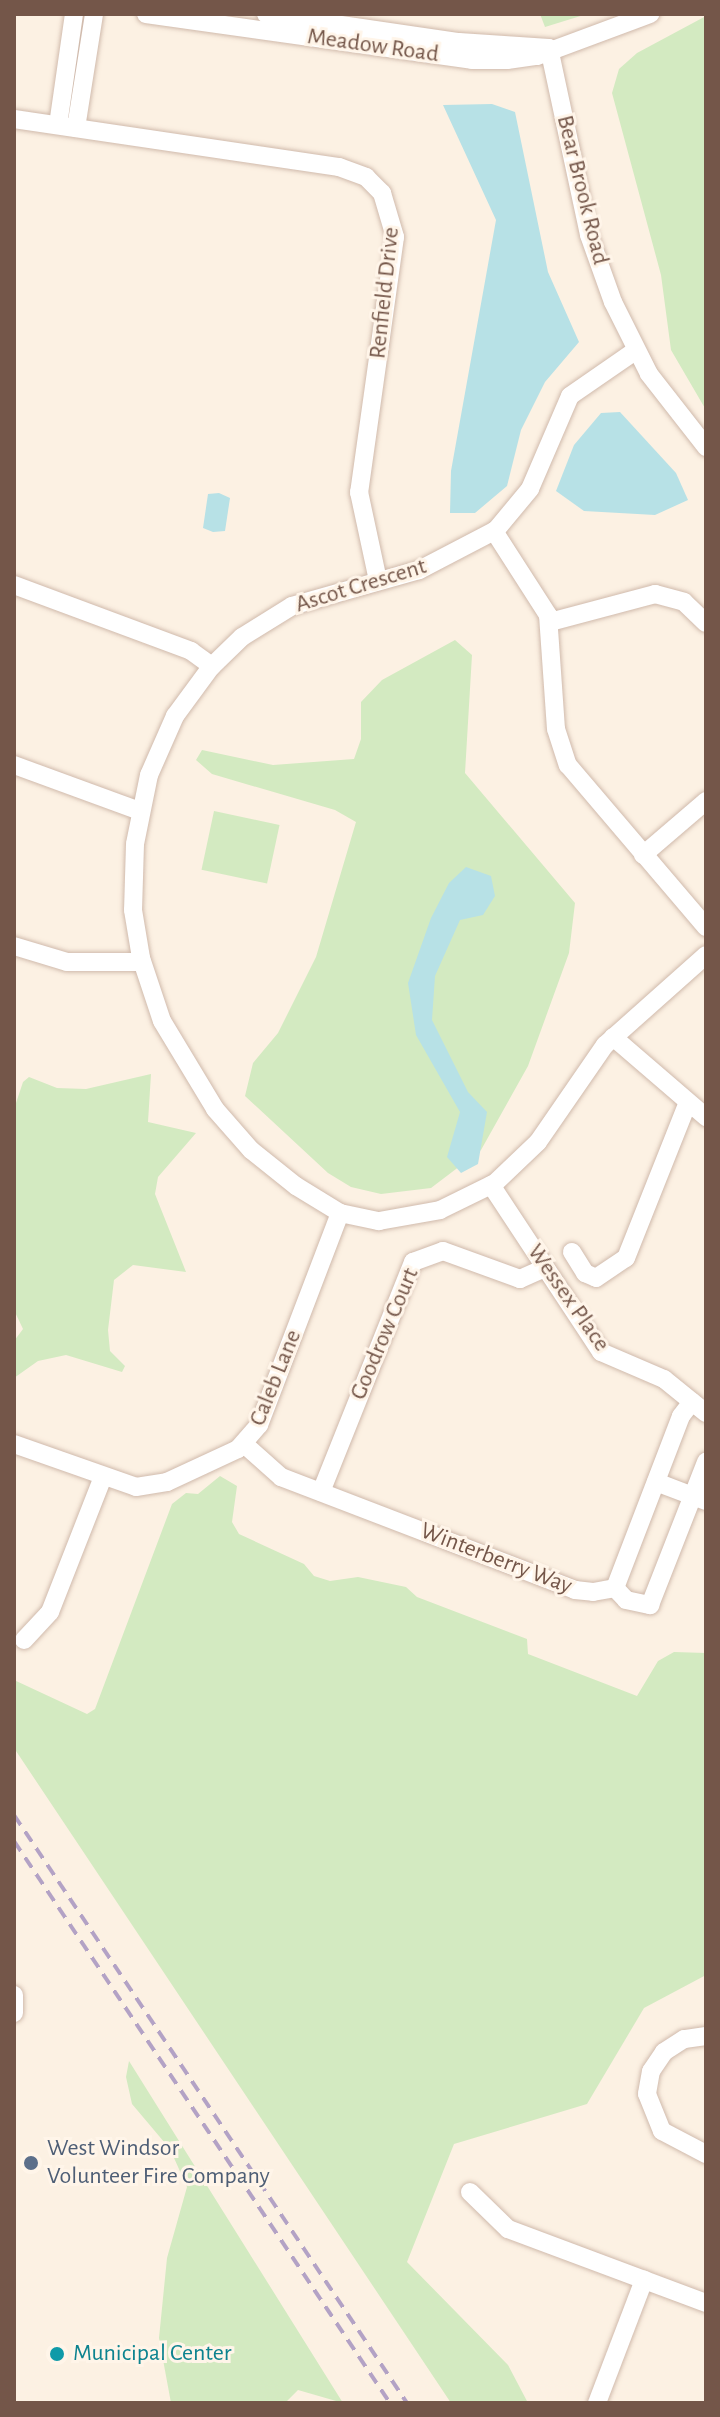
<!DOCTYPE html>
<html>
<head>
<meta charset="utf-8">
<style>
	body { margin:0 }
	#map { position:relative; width:720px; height:2417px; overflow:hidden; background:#fcf1e3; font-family:"Alegreya Sans",sans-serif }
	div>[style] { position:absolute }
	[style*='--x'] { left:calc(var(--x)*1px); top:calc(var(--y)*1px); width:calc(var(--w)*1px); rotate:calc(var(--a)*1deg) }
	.green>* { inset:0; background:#d3eac1; transform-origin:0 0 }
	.water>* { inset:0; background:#b7e1e6 }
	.roads { filter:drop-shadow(0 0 2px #d0baac) drop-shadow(0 0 2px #d0baac) }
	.minor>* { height:18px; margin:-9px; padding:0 9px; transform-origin:9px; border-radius:9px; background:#fff }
	.rail>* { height:4px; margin-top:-2px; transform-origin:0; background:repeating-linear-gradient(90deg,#b3a2c5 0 12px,transparent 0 20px) }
	.dots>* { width:22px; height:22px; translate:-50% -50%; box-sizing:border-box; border:4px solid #fff5e9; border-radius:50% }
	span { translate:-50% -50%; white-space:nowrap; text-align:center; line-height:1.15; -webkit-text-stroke:6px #fff5e9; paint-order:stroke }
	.street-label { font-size:24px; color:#745649 }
	.service-label { font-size:24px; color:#4e5e75 }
	.left { translate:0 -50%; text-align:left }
	.culture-label { font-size:24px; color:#0d838f }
	.frame { position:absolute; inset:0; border:16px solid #745649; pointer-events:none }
</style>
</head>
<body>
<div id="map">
	<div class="green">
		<div style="clip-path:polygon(540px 14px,587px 14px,545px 27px)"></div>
		<div style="clip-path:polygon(706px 16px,706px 410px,671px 350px,661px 275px,612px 93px,619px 69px,637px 53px)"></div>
		<div style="clip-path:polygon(455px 640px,472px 655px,465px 773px,575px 903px,569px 953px,528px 1066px,481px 1150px,431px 1188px,381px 1194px,351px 1187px,328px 1173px,245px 1096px,253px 1063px,278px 1033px,316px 957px,356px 822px,335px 810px,212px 774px,196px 760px,202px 750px,273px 765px,354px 759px,361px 739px,361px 702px,382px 680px)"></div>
		<div style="left:214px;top:811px;width:67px;height:60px;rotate:12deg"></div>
		<div style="clip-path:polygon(151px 1074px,148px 1122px,196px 1133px,158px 1177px,155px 1194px,186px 1272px,133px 1265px,114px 1280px,108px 1330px,110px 1351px,125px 1366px,122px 1372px,66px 1355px,38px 1361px,14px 1378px,14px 1341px,23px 1329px,14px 1310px,14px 1109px,23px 1082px,29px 1077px,57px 1088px,86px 1089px)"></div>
		<div style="clip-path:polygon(220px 1476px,237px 1486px,232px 1522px,239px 1534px,304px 1564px,314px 1576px,330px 1581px,358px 1577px,406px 1587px,417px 1597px,527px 1639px,528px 1654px,637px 1696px,658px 1661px,674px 1652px,706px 1653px,706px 1975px,644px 2008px,587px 2104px,454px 2144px,407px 2262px,508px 2365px,528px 2403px,451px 2403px,14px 1748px,14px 1680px,87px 1714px,95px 1709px,172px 1504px,186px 1493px,198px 1494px)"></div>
		<div style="clip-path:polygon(129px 2061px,343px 2403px,298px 2390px,285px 2403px,171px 2403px,159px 2338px,167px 2258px,187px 2187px,170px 2149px,132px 2104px,126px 2077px)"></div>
	</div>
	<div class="water">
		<div style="clip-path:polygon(492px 104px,515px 112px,548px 272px,579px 342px,545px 382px,521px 430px,507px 486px,475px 513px,450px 513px,451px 471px,496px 220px,443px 105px)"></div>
		<div style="clip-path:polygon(620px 412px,676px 473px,688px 500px,655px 515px,584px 511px,556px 491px,574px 445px,601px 413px)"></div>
		<div style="clip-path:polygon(219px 493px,230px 498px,225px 531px,213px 532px,203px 528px,208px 494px)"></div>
		<div style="clip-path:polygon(466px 867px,491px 876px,495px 896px,483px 915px,460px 920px,435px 976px,432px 1020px,468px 1092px,487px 1112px,478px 1164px,461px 1173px,447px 1157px,460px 1112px,416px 1035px,408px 983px,431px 918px,449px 883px)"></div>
	</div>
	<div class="roads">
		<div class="minor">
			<div style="--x:146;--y:14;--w:329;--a:8"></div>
			<div style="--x:472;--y:60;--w:35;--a:0"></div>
			<div style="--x:507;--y:60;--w:30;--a:-8"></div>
			<div style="--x:537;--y:56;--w:121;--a:-20.4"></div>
			<div style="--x:266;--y:14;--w:195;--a:8.3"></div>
			<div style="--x:459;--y:42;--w:90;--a:3.8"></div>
			<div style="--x:549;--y:48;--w:191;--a:77.9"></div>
			<div style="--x:589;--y:235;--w:71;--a:70.3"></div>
			<div style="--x:613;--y:302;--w:80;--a:63.4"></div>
			<div style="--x:649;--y:374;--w:93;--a:52"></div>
			<div style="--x:14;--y:119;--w:329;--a:8.4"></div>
			<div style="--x:339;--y:167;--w:29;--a:20"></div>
			<div style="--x:366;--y:177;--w:23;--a:45"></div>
			<div style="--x:382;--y:193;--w:46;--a:73.5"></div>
			<div style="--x:395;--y:237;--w:258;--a:98"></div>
			<div style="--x:359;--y:492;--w:91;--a:77.9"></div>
			<div style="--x:58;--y:125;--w:112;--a:-81.8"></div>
			<div style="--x:76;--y:128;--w:115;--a:-81"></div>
			<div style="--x:635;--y:351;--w:79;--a:145.3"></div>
			<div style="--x:570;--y:396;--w:101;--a:113.3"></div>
			<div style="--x:530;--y:489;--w:53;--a:129.7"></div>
			<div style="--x:496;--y:530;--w:87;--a:152.5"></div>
			<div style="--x:419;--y:570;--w:132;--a:164.2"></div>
			<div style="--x:292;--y:606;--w:59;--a:148.2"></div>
			<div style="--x:242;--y:637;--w:43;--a:135.9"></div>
			<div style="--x:211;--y:667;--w:61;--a:126.3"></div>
			<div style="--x:175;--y:716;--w:64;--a:113.8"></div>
			<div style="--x:149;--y:775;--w:70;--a:101.5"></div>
			<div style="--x:135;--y:844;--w:66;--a:91.7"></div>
			<div style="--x:133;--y:910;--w:49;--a:80.5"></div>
			<div style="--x:141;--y:958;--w:66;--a:71.6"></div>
			<div style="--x:162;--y:1021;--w:103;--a:58.9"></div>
			<div style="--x:215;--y:1109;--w:55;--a:48.7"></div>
			<div style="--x:251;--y:1150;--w:58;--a:38.7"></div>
			<div style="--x:296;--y:1186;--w:52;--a:31.5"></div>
			<div style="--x:340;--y:1213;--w:40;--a:12"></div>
			<div style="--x:379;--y:1221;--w:62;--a:-10.2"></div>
			<div style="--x:440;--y:1210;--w:61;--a:-26.1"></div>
			<div style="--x:495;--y:1183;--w:59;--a:-43.6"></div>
			<div style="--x:538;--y:1142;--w:118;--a:-55.4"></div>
			<div style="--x:605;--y:1045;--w:135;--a:-41.7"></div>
			<div style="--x:494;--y:531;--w:100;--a:57.3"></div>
			<div style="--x:548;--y:615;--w:114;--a:86"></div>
			<div style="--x:556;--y:729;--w:38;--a:72"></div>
			<div style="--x:568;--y:765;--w:213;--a:49.6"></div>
			<div style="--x:14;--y:585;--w:189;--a:20.4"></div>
			<div style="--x:191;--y:651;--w:26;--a:36"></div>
			<div style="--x:550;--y:622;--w:109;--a:-14.9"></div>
			<div style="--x:655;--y:594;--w:30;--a:15"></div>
			<div style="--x:684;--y:602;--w:30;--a:44"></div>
			<div style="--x:14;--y:765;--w:134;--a:20.1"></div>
			<div style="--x:643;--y:855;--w:83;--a:-40.6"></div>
			<div style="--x:14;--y:946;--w:55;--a:16.8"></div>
			<div style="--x:67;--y:962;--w:75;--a:0"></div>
			<div style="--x:613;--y:1037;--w:123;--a:40.7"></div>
			<div style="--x:491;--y:1185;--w:200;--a:56.6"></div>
			<div style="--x:601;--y:1352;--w:69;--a:23.2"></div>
			<div style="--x:664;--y:1379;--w:54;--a:39"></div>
			<div style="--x:572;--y:1252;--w:25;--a:58"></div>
			<div style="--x:585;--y:1273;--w:12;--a:24"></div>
			<div style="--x:596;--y:1278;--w:36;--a:-34"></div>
			<div style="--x:626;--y:1258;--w:165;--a:-68.3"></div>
			<div style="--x:14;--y:1444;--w:129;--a:19.4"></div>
			<div style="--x:136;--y:1487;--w:31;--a:-9"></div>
			<div style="--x:167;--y:1482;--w:78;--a:-24.9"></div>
			<div style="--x:238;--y:1449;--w:32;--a:-49"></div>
			<div style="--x:259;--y:1425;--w:227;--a:-69.1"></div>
			<div style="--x:244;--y:1444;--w:50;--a:41.7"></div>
			<div style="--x:281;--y:1477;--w:315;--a:21"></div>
			<div style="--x:575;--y:1590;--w:18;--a:6"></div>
			<div style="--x:593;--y:1592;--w:22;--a:-10"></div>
			<div style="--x:615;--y:1588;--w:184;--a:-69"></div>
			<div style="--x:681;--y:1416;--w:18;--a:-52"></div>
			<div style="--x:656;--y:1482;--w:53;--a:20.8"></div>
			<div style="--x:321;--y:1492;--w:248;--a:-68.2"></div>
			<div style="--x:413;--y:1262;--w:32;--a:-20"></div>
			<div style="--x:443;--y:1251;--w:82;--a:20"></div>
			<div style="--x:520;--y:1279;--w:27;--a:-24"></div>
			<div style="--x:615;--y:1588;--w:16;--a:47"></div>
			<div style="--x:626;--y:1600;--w:25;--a:12"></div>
			<div style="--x:650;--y:1605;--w:154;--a:-68.6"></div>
			<div style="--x:24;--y:1640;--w:38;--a:-47"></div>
			<div style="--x:50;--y:1612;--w:143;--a:-68.6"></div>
			<div style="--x:14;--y:1995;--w:18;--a:90"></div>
			<div style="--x:706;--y:2036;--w:22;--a:172"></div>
			<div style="--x:684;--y:2039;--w:24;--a:147"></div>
			<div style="--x:664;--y:2052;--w:23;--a:124"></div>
			<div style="--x:651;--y:2071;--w:23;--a:100"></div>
			<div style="--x:647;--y:2094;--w:40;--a:68"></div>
			<div style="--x:662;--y:2131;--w:50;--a:27.6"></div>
			<div style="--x:470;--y:2192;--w:53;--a:44.2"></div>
			<div style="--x:508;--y:2229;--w:211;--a:20.5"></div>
			<div style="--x:597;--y:2403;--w:132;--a:-69.1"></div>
		</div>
	</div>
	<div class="rail">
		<div style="--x:14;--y:1815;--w:707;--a:56.24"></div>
		<div style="--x:14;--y:1841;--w:676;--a:56.22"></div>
	</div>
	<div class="dots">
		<div style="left:31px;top:2163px;background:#5c6f8a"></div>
		<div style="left:57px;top:2354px;background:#0f9aa8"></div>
	</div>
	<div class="street-label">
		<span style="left:373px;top:46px;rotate:8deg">Meadow Road</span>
		<span style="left:582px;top:190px;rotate:76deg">Bear Brook Road</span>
		<span style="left:385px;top:293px;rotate:-84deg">Renfield Drive</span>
		<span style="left:361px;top:586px;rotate:-17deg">Ascot Crescent</span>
		<span style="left:568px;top:1298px;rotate:55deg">Wessex Place</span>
		<span style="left:385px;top:1334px;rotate:-67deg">Goodrow Court</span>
		<span style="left:276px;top:1378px;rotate:-68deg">Caleb Lane</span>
		<span style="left:496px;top:1559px;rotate:21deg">Winterberry Way</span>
	</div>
	<div class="service-label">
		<span class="left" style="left:47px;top:2163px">West Windsor<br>Volunteer Fire Company</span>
	</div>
	<div class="culture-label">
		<span class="left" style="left:73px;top:2354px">Municipal Center</span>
	</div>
	<div class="frame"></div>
</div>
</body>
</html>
